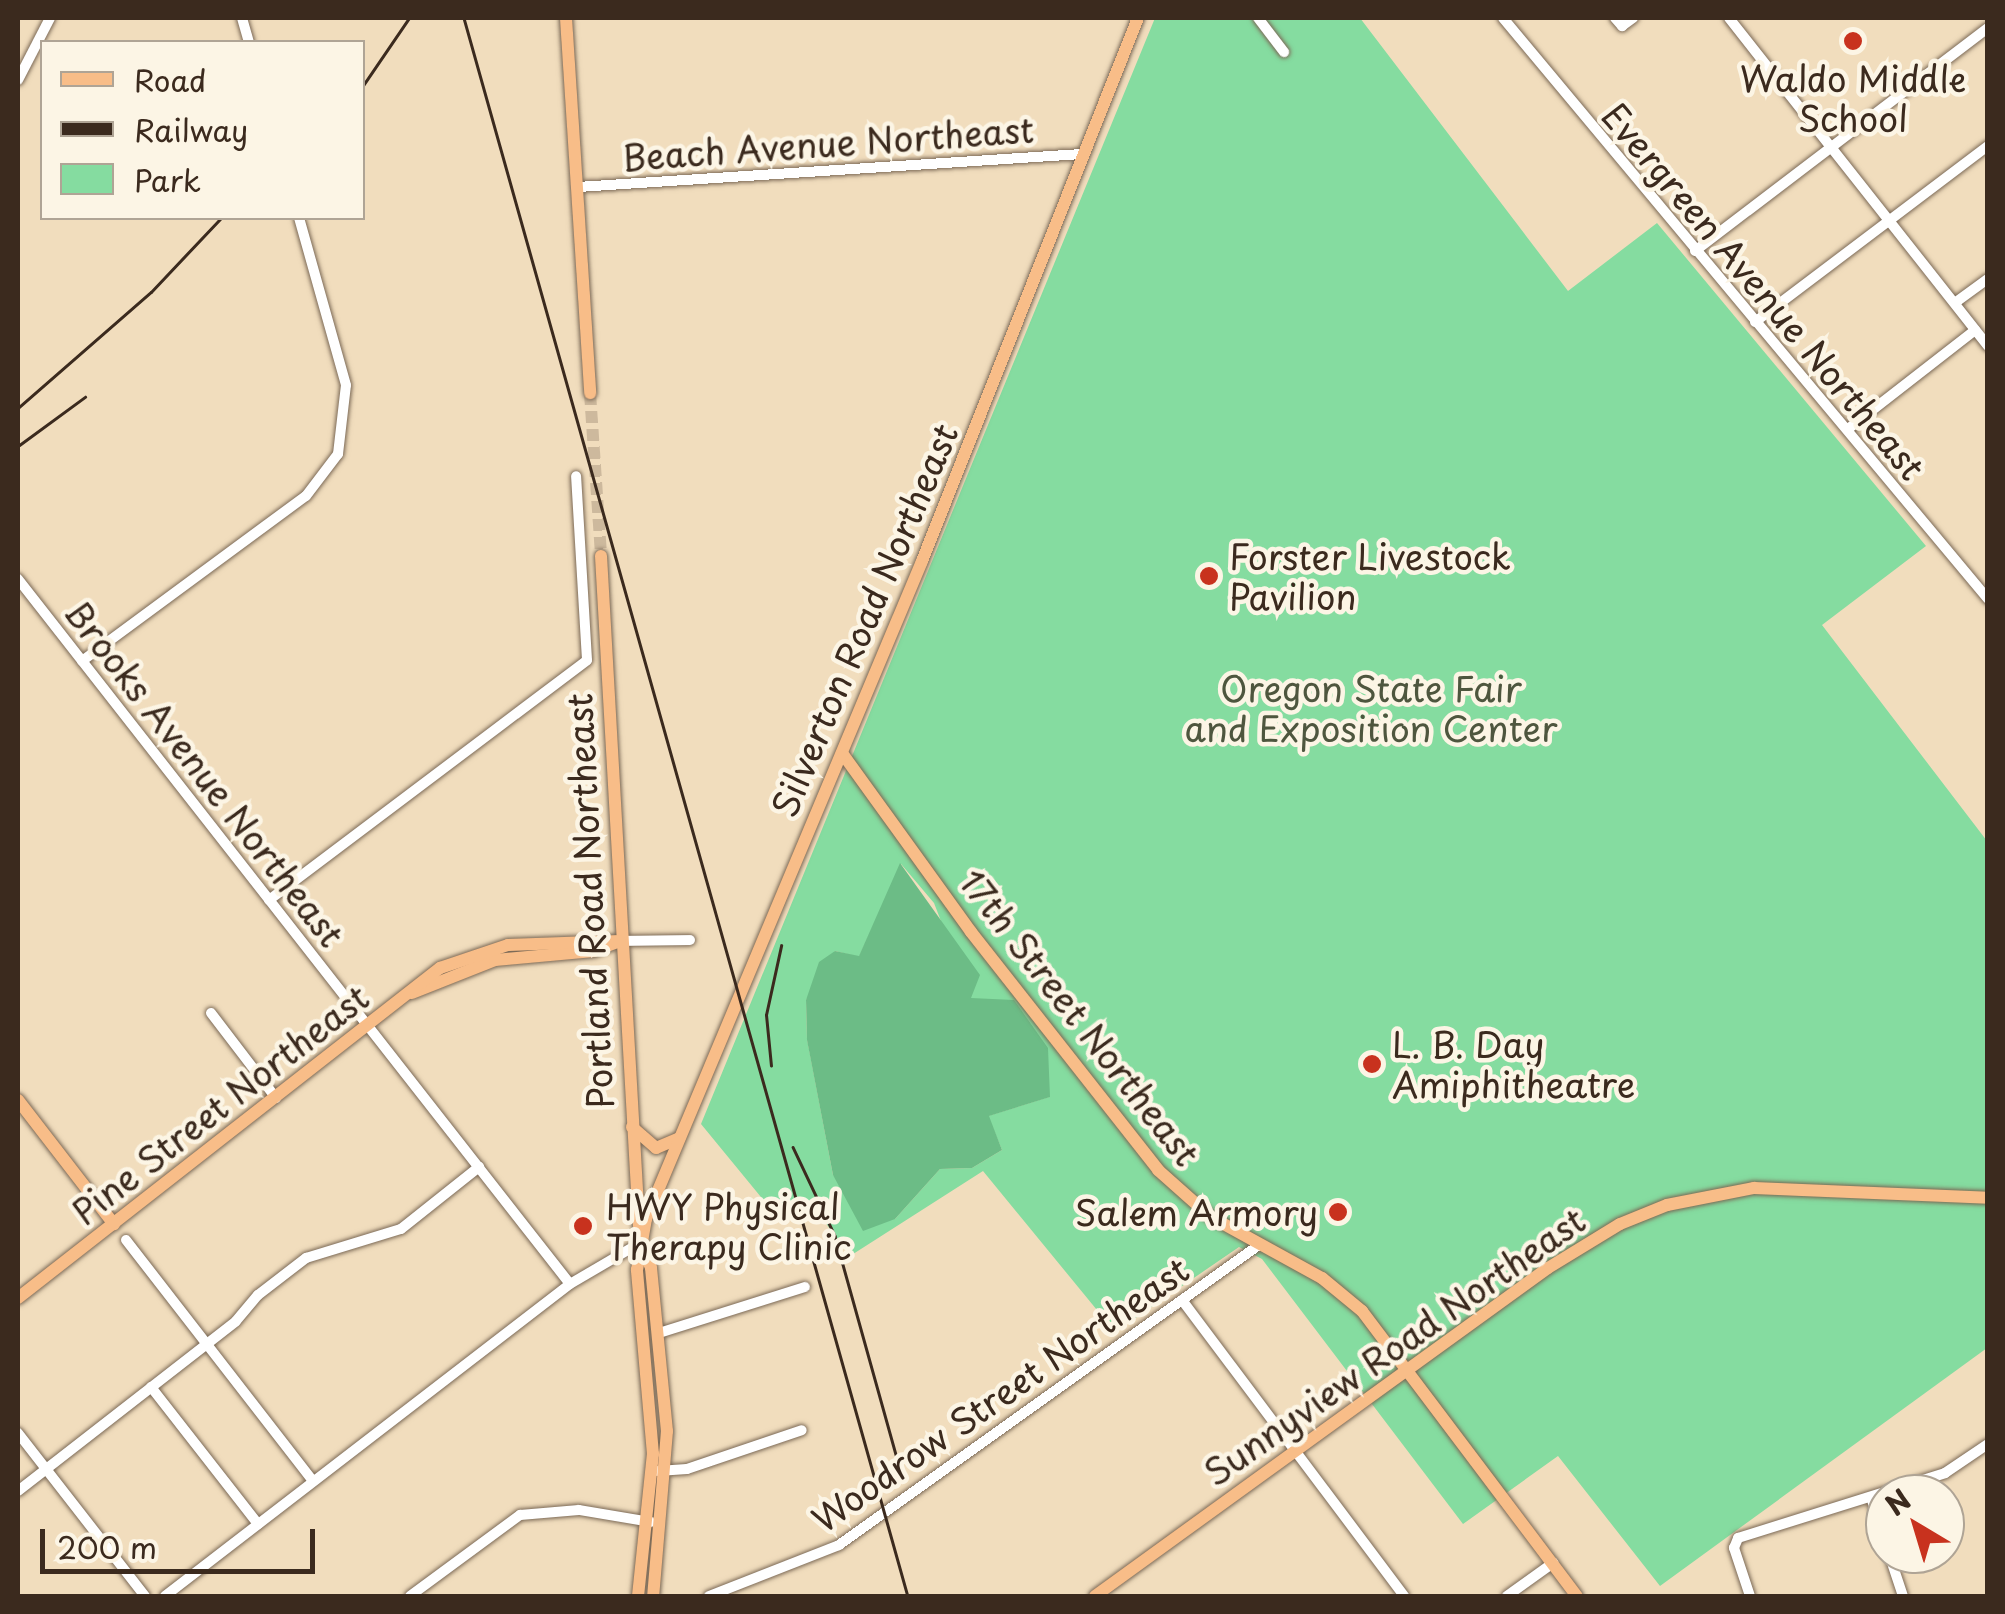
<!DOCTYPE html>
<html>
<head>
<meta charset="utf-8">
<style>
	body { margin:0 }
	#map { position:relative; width:2005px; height:1614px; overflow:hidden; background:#f1ddbd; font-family:"Playpen Sans",sans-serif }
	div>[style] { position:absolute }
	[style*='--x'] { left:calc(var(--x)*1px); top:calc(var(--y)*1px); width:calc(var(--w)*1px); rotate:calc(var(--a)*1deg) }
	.green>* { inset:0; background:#85dca0 }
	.forest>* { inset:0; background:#6cbc86 }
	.major-tunnel>* { height:12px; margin-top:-6px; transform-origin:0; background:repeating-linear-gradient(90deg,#cdb99d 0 12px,transparent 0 18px) }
	.roads { filter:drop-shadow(0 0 2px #7b6956) drop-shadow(0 0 2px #7b6956) }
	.minor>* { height:10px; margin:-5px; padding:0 5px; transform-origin:5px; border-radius:5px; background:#fff }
	.major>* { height:12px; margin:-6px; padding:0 6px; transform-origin:6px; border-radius:6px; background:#f8bd88 }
	.rail>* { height:2.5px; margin:-1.25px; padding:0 1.25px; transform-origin:1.25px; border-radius:1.25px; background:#3b2a1e }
	.dots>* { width:28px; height:28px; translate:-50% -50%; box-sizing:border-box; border:5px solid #fcf5e5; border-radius:50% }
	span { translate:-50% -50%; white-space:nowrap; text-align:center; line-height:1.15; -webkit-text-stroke:9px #fcf5e5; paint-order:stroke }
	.poi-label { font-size:35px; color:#3b2a1e }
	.left { translate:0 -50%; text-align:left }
	.right { translate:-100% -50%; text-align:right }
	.street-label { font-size:35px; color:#3b2a1e }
	.park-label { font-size:35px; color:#4e563e }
	.frame { position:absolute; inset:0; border:20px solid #3b2a1e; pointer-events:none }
	.legend { position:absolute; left:40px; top:40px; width:325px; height:180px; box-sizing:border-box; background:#fcf5e5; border:2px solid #afa495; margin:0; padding:12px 18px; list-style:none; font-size:30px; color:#3b2a1e }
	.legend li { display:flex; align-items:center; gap:20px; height:50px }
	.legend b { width:50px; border:2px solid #afa495 }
	.north { position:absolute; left:1865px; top:1474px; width:100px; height:100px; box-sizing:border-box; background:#fcf5e5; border:2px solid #afa495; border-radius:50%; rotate:322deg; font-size:28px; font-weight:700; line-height:40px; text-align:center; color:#3b2a1e }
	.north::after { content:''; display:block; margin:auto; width:35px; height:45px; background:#c8321e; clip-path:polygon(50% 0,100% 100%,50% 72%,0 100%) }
	.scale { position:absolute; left:40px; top:1529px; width:275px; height:45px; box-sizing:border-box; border:5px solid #3b2a1e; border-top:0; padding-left:12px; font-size:30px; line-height:35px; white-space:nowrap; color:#3b2a1e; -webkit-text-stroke:8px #fcf5e5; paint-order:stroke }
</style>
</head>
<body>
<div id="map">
	<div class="green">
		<div style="clip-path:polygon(evenodd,1155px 18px,1360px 18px,1568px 291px,1657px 223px,1926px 546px,1822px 625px,1987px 841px,1987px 1348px,1660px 1586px,1558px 1456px,1463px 1524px,1262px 1259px,1239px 1247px,1115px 1332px,983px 1171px,850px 1256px,814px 1207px,774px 1213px,701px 1124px,1155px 18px,901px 864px,934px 903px,971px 999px,1049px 1097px,988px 1116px,1002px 1150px,972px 1168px,940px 1169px,895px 1219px,833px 1175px,807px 1039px,806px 1000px,835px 951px,859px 957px,901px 864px)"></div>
	</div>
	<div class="forest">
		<div style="clip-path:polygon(900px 863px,980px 975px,971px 998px,1014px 1000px,1048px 1048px,1050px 1097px,989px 1116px,1002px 1150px,972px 1168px,940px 1169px,895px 1219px,863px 1231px,833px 1175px,807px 1040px,806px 1000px,819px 962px,835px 951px,859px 956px)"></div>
	</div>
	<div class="major-tunnel">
		<div style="--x:590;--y:393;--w:163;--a:86.1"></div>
	</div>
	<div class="roads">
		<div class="minor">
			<div style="--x:242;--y:18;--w:25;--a:74"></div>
			<div style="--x:1258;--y:18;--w:43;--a:52.6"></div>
			<div style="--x:1503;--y:18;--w:757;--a:50.15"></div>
			<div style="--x:1615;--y:18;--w:11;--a:49"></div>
			<div style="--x:1622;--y:26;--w:14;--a:-36"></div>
			<div style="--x:1729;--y:18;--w:418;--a:51.7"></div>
			<div style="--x:18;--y:80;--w:70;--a:-62.7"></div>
			<div style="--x:578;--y:187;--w:505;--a:-3.75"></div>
			<div style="--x:1695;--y:251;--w:368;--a:-37.3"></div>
			<div style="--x:1956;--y:302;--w:39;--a:-36"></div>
			<div style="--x:1755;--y:322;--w:292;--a:-37.1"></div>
			<div style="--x:1848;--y:429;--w:161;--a:-37.9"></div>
			<div style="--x:18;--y:579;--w:895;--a:51.94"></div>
			<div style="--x:82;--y:661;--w:278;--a:-36.4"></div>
			<div style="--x:306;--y:496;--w:53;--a:-52.7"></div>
			<div style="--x:338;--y:454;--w:69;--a:-83.4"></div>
			<div style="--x:346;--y:385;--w:173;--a:-105.7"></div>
			<div style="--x:269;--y:900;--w:398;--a:-37"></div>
			<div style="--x:587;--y:660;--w:184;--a:-93.4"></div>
			<div style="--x:620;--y:941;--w:70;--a:-0.8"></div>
			<div style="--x:211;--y:1013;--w:107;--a:52.6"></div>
			<div style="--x:126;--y:1240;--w:305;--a:52.2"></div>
			<div style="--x:1182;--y:1300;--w:370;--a:53.1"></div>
			<div style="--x:659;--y:1333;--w:153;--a:-17.5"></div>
			<div style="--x:151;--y:1387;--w:174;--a:52"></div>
			<div style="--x:18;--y:1433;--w:207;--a:52.1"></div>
			<div style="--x:658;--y:1471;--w:29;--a:-4"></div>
			<div style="--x:687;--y:1469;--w:121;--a:-18.7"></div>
			<div style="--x:18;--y:1491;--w:276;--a:-37.9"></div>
			<div style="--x:236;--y:1321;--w:34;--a:-50"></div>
			<div style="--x:258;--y:1295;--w:61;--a:-37.6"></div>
			<div style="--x:306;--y:1258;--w:99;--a:-17"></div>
			<div style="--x:401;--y:1229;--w:100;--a:-38.5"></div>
			<div style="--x:1871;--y:1497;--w:46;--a:72.3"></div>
			<div style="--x:1889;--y:1554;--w:44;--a:71.6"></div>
			<div style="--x:165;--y:1596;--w:511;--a:-37.61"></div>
			<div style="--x:570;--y:1284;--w:81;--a:-30.4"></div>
			<div style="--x:410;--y:1596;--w:137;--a:-36.4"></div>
			<div style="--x:520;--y:1515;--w:59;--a:-4.8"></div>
			<div style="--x:579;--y:1510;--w:73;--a:9.5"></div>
			<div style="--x:709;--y:1596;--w:140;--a:-21.4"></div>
			<div style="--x:839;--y:1545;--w:516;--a:-35.54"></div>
			<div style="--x:1507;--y:1596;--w:57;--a:-35.7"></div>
			<div style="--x:1750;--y:1596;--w:51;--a:-108.4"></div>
			<div style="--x:1734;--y:1548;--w:11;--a:-68"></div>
			<div style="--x:1738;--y:1538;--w:217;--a:-17.4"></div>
			<div style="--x:1945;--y:1473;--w:52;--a:-34"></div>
		</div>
		<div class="major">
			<div style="--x:566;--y:18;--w:376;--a:86.3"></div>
			<div style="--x:601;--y:556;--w:688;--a:86.75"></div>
			<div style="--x:640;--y:1243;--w:27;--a:66"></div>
			<div style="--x:651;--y:1268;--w:164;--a:84.4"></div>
			<div style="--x:667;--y:1431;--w:166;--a:94.8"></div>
			<div style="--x:842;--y:753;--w:221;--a:54.2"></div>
			<div style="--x:971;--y:932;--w:303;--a:51.8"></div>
			<div style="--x:1158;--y:1170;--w:71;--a:41.6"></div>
			<div style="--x:1211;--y:1217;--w:127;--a:28.8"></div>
			<div style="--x:1322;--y:1278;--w:52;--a:39.5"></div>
			<div style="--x:1362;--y:1311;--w:357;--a:53"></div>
			<div style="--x:412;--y:993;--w:89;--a:-21.7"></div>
			<div style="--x:495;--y:960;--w:99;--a:-5.2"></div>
			<div style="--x:594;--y:951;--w:26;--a:-21"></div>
			<div style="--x:18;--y:1100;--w:157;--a:52.3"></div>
			<div style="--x:632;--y:1127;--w:32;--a:41"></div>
			<div style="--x:656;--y:1148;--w:25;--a:-23"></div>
			<div style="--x:18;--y:1298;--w:536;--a:-38.03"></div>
			<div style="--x:440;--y:968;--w:72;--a:-18.7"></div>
			<div style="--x:508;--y:945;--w:112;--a:-2"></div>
			<div style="--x:638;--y:1596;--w:143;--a:-84"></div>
			<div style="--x:653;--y:1454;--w:185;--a:-95"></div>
			<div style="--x:637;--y:1270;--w:52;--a:-80"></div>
			<div style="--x:646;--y:1219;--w:714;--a:-67.24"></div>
			<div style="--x:922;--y:561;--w:584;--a:-68.31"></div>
			<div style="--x:1095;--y:1596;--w:559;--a:-35.91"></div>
			<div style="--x:1548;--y:1268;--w:84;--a:-31.4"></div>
			<div style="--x:1620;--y:1224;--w:51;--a:-22"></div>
			<div style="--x:1667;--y:1205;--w:89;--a:-11.1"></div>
			<div style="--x:1754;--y:1188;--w:234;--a:2.4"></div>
		</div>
	</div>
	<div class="rail">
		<div style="--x:464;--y:18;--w:1639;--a:74.29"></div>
		<div style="--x:362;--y:87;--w:83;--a:-55.7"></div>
		<div style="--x:18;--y:408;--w:176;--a:-41.1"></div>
		<div style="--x:151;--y:292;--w:102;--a:-46.6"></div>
		<div style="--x:18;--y:446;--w:83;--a:-36.2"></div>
		<div style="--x:771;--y:1066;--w:51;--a:-95.6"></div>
		<div style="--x:766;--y:1015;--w:71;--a:-77.7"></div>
		<div style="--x:793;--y:1147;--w:98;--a:64.7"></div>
		<div style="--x:835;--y:1236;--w:238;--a:74.4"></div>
	</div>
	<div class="dots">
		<div style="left:1853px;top:41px;background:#c8321e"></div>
		<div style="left:1209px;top:576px;background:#c8321e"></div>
		<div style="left:1372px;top:1064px;background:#c8321e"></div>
		<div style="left:1338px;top:1212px;background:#c8321e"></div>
		<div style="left:583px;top:1226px;background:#c8321e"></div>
	</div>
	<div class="poi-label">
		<span style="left:1853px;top:98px">Waldo Middle<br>School</span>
		<span class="left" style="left:1229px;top:576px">Forster Livestock<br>Pavilion</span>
		<span class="left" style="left:1392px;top:1064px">L. B. Day<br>Amiphitheatre</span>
		<span class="left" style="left:606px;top:1226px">HWY Physical<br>Therapy Clinic</span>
		<span class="right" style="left:1318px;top:1212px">Salem Armory</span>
	</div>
	<div class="street-label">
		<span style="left:828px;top:143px;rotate:-4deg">Beach Avenue Northeast</span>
		<span style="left:1764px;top:291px;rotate:50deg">Evergreen Avenue Northeast</span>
		<span style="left:864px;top:620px;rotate:-67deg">Silverton Road Northeast</span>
		<span style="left:205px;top:773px;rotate:52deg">Brooks Avenue Northeast</span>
		<span style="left:589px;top:901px;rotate:-93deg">Portland Road Northeast</span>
		<span style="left:1080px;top:1017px;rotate:52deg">17th Street Northeast</span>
		<span style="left:220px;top:1104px;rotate:-38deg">Pine Street Northeast</span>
		<span style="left:1394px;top:1346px;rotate:-35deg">Sunnyview Road Northeast</span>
		<span style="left:1000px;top:1394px;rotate:-35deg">Woodrow Street Northeast</span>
	</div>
	<div class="park-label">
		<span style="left:1371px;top:708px">Oregon State Fair<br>and Exposition Center</span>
	</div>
	<div class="frame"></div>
	<ul class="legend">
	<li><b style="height:12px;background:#f8bd88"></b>Road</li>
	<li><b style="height:12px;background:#3b2a1e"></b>Railway</li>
	<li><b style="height:28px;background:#85dca0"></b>Park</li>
	</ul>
	<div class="north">N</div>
	<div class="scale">200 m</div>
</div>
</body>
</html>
